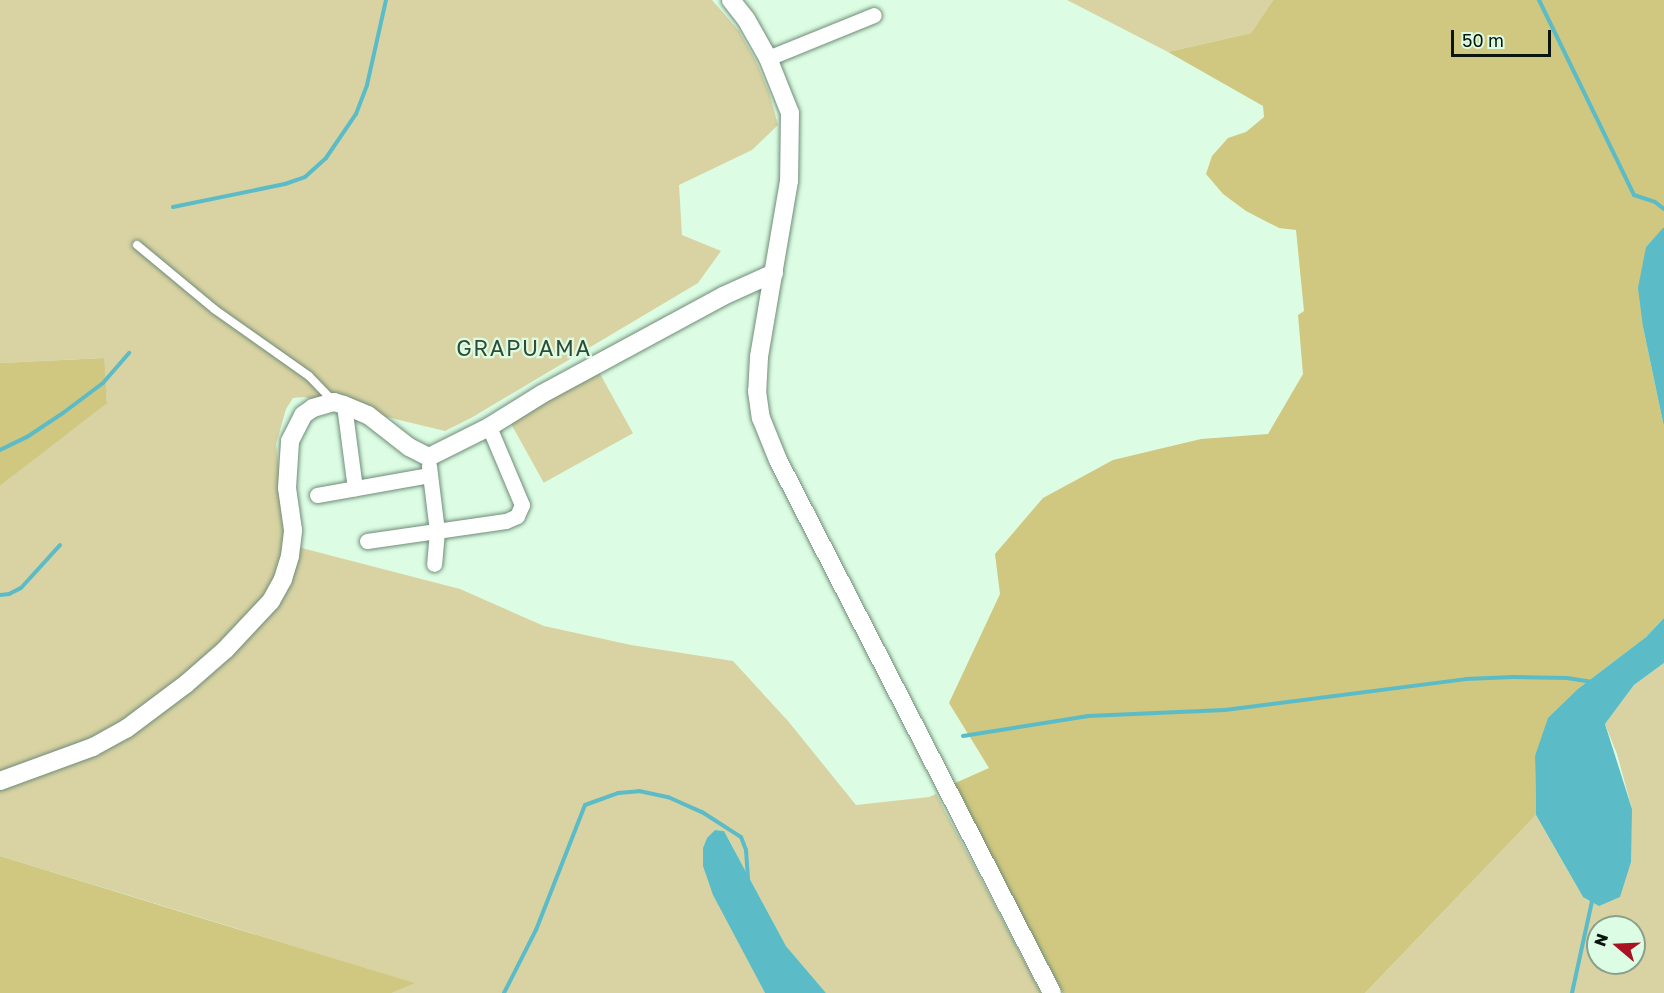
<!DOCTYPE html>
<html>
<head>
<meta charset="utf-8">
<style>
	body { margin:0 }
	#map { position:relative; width:1664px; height:993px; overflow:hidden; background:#dcfde4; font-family:"Golos Text",sans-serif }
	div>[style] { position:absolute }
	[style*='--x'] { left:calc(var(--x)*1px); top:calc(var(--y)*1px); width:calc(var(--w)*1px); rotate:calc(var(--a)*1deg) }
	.green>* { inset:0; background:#d9d3a3; transform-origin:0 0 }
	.forest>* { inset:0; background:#d0c780 }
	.water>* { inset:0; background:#5bbcc7 }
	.stream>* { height:4px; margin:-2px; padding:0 2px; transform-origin:2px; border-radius:2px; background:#5bbcc7 }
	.roads { filter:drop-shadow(0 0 2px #6f8c77) drop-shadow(0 0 2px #6f8c77) }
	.service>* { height:8px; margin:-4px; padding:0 4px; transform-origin:4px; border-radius:4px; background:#fff }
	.minor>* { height:15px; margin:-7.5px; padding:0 7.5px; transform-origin:7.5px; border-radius:7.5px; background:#fff }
	.tertiary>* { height:18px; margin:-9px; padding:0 9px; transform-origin:9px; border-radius:9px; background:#fff }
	span { translate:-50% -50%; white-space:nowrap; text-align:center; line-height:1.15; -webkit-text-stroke:4.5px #dcfde4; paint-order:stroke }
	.quarter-label { font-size:22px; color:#2f4b37; letter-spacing:1.5px }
	.north { position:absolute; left:1586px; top:915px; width:60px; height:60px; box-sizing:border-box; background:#dcfde4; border:2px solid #88a08e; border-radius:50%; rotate:289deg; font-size:16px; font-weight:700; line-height:24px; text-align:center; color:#0a150d }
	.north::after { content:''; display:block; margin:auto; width:21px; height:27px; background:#a91321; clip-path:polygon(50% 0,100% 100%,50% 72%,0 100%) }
	.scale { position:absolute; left:1451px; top:30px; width:100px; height:27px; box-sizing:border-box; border:3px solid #0a150d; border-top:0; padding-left:8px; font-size:18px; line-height:21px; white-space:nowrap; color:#0a150d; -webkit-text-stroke:4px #dcfde4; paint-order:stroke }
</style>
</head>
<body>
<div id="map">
	<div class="green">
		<div style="clip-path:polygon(0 0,712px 0,739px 31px,756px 61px,769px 92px,778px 125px,752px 150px,679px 185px,682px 235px,721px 251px,698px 283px,471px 418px,445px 431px,304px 397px,293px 398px,286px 409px,276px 444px,283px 502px,294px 546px,460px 589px,544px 626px,631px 645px,733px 661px,788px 721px,856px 805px,929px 797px,936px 794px,1041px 993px,826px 993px,786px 946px,724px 831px,715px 830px,752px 966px,765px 993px,392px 993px,414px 983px,0 856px,0 486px,107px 402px,103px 358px,0 363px)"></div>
		<div style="clip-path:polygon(1067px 0,1273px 0,1251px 33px,1168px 52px)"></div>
		<div style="left:599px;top:372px;width:70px;height:102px;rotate:61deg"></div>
		<div style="clip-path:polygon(evenodd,1664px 663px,1664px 993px,1365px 993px,1536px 815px,1583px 897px,1632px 809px,1617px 754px,1605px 724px,1634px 685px,1664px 663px,1598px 927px,1634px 927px,1634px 963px,1598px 963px,1598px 927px)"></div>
	</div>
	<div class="forest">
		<div style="clip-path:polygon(1273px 0,1664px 0,1664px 228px,1646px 247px,1643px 327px,1664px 427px,1664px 618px,1646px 637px,1579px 688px,1535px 756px,1536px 815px,1365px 993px,1063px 993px,953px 784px,989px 768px,949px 703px,1000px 594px,995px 554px,1043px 498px,1113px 460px,1201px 439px,1268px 434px,1303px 374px,1298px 315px,1304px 311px,1296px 230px,1279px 228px,1246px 211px,1223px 194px,1206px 174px,1212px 156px,1228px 138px,1246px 132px,1264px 117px,1263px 106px,1168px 52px,1251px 33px)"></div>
		<div style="clip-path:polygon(104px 358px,107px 403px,0 486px,0 363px)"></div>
		<div style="clip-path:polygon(0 856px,175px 910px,415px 983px,392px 993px,0 993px)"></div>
	</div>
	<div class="water">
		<div style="clip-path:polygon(1663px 228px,1664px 228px,1664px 427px,1643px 327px,1638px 288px,1646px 247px)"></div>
		<div style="clip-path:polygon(1664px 618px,1664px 663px,1634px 685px,1605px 724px,1632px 809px,1631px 862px,1620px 897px,1599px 906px,1583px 897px,1536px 815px,1535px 756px,1548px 718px,1579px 688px,1646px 637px)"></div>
		<div style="clip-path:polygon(715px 830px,724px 831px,786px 946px,826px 993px,765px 993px,713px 895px,703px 866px,703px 848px,707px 838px)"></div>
	</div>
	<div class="stream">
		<div style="--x:1539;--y:0;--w:217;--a:64"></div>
		<div style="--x:1634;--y:195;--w:22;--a:18"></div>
		<div style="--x:1655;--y:202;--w:11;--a:38"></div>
		<div style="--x:173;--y:207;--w:114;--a:-11.6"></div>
		<div style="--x:285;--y:184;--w:21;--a:-19"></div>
		<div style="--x:305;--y:177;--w:28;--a:-42"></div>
		<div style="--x:326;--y:158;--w:53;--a:-55.7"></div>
		<div style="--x:356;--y:114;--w:31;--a:-69"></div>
		<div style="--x:367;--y:85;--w:87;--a:-77.4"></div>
		<div style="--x:0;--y:450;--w:30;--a:-26"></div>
		<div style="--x:27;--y:437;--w:43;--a:-33.7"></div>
		<div style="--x:63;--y:413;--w:50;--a:-36.9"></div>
		<div style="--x:103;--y:383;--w:40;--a:-49"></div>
		<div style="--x:0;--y:595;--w:9;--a:-6"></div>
		<div style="--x:9;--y:594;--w:13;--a:-27"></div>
		<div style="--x:21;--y:588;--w:58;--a:-47.8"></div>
		<div style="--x:963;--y:736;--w:127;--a:-9.1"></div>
		<div style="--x:1088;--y:716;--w:137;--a:-2.5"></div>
		<div style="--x:1225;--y:710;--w:243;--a:-7.3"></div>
		<div style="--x:1466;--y:679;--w:47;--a:-2.4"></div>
		<div style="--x:1513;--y:677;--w:54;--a:1.1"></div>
		<div style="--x:1567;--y:678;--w:24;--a:9"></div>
		<div style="--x:504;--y:993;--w:71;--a:-63.1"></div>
		<div style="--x:536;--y:930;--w:134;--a:-68.6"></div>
		<div style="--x:585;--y:805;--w:35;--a:-20"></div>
		<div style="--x:618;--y:793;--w:21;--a:-5"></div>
		<div style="--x:639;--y:791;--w:30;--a:12"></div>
		<div style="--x:668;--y:797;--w:37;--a:24"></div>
		<div style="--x:702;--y:812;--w:46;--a:32.7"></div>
		<div style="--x:741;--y:837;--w:14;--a:69"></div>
		<div style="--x:746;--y:850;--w:31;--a:86"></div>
		<div style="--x:1572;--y:993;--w:98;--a:-77.7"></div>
	</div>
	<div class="roads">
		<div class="service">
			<div style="--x:137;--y:245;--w:100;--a:39.7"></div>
			<div style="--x:214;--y:309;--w:116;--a:35.2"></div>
			<div style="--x:309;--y:376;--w:35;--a:46"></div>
		</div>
		<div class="minor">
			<div style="--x:768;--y:58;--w:114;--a:-22.1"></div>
			<div style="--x:344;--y:405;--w:84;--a:82.5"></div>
			<div style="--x:429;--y:466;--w:65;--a:83"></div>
			<div style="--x:437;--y:531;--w:33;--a:95"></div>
			<div style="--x:317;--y:495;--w:114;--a:-10.1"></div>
			<div style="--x:367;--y:541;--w:140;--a:-8.2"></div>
			<div style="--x:506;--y:521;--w:12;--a:-24"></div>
			<div style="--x:517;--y:516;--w:12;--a:-66"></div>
			<div style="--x:522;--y:505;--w:85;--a:-112.9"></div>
		</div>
		<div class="tertiary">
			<div style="--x:731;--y:0;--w:24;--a:52"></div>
			<div style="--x:746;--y:19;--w:45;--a:60.6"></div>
			<div style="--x:768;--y:58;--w:59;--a:68.2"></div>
			<div style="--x:790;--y:113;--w:68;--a:90.8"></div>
			<div style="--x:789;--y:181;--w:179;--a:99.7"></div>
			<div style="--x:759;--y:357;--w:34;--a:93"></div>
			<div style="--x:757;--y:391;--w:27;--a:82"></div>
			<div style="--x:761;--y:418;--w:45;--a:68"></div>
			<div style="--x:778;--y:460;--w:599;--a:62.79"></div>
			<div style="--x:0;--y:781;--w:99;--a:-20.1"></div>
			<div style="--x:93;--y:747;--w:38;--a:-29"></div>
			<div style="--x:126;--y:729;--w:75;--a:-36.9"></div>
			<div style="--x:186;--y:684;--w:52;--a:-41.1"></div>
			<div style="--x:225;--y:650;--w:67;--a:-46.8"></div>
			<div style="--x:271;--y:601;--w:25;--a:-61"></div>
			<div style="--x:283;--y:579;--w:24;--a:-73"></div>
			<div style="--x:290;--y:556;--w:26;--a:-83"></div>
			<div style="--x:293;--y:530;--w:42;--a:-98.1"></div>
			<div style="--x:287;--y:488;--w:47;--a:-86.3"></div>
			<div style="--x:290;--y:441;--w:29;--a:-63"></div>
			<div style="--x:303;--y:415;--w:12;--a:-35"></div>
			<div style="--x:313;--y:408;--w:22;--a:-16"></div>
			<div style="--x:334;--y:402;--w:10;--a:17"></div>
			<div style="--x:344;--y:405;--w:26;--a:23"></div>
			<div style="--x:368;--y:415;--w:52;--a:38"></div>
			<div style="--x:409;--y:447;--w:22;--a:27"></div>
			<div style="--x:429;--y:457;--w:67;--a:-26.6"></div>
			<div style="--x:489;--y:427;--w:62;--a:-31.9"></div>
			<div style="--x:542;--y:394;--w:206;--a:-28.4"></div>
			<div style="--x:723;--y:296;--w:56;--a:-24.3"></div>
		</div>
	</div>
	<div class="quarter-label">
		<span style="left:524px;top:348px">GRAPUAMA</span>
	</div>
	<div class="north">N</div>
	<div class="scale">50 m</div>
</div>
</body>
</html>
